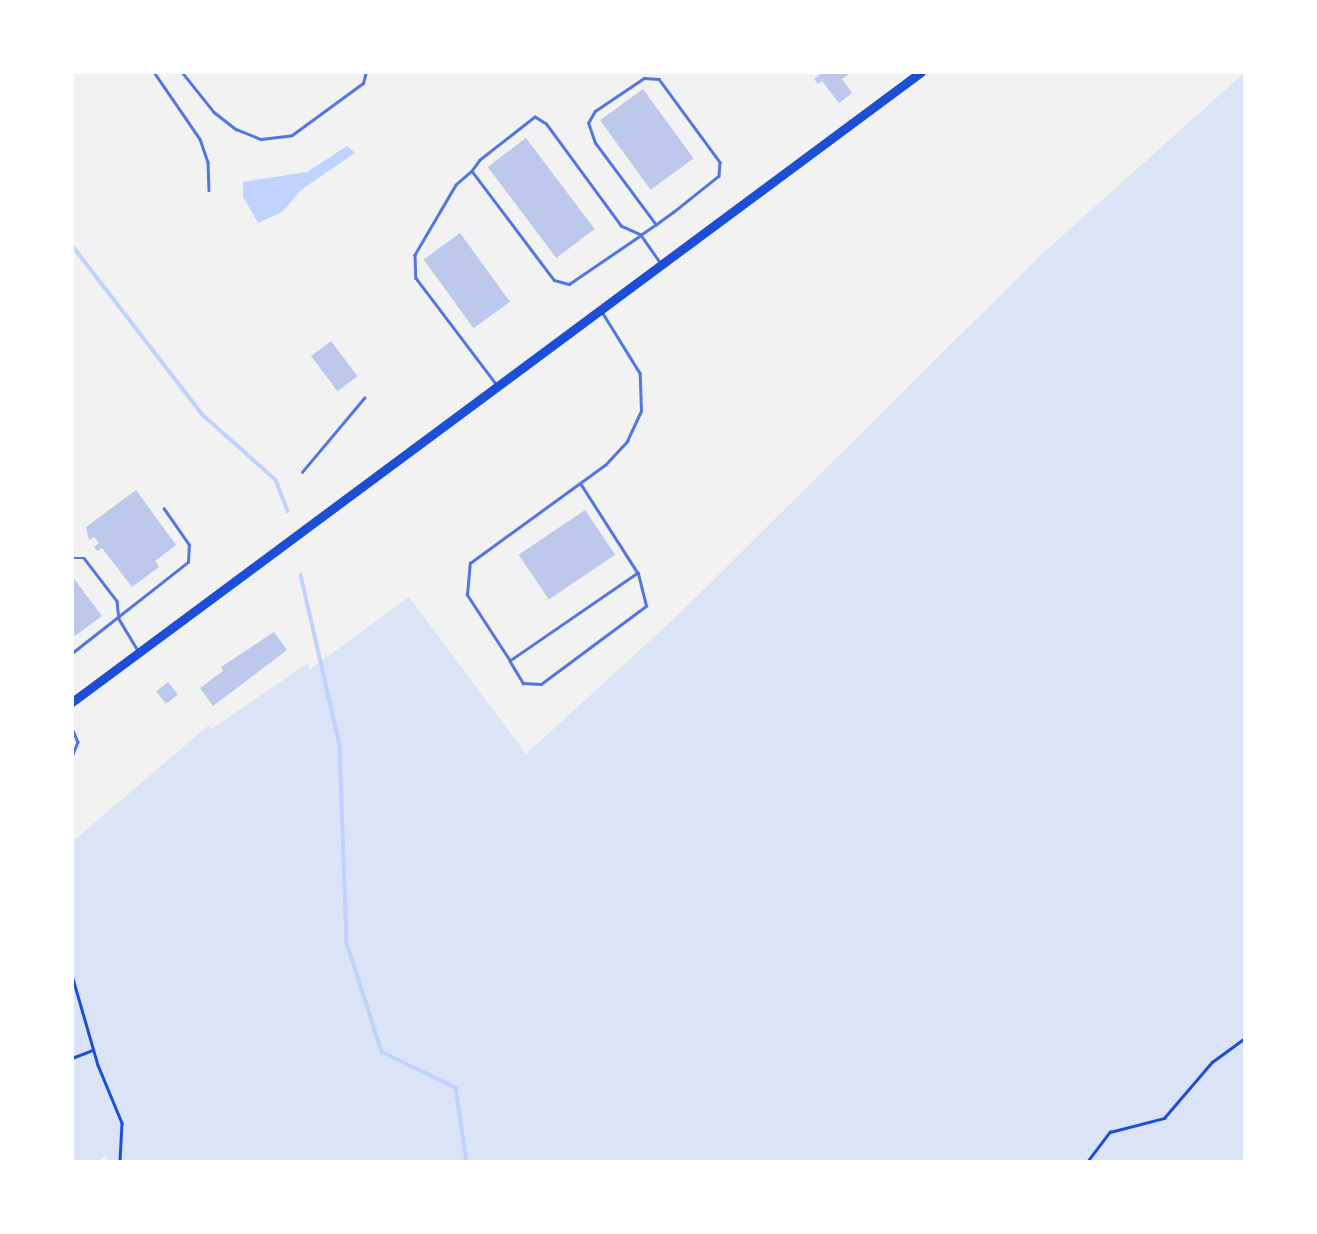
<!DOCTYPE html>
<html>
<head>
<meta charset="utf-8">
<style>
	body { margin:0 }
	#map { position:relative; width:1317px; height:1234px; overflow:hidden; background:#f2f2f2; font-family:"PT Sans",sans-serif }
	div>[style] { position:absolute }
	[style*='--x'] { left:calc(var(--x)*1px); top:calc(var(--y)*1px); width:calc(var(--w)*1px); rotate:calc(var(--a)*1deg) }
	.green>* { inset:0; background:#dbe4f7 }
	.water>* { inset:0; background:#bfd3fe }
	.stream>* { height:3.5px; margin:-1.75px; padding:0 1.75px; transform-origin:1.75px; border-radius:1.75px; background:#bfd3fe }
	.building>* { inset:0; background:#bdc9ec; transform-origin:0 0 }
	.path>* { height:2.5px; margin:-1.25px; padding:0 1.25px; transform-origin:1.25px; border-radius:1.25px; background:#1d4ed8 }
	.service>* { height:2.5px; margin:-1.25px; padding:0 1.25px; transform-origin:1.25px; border-radius:1.25px; background:#5277de }
	.primary>* { height:9px; margin:-4.5px; padding:0 4.5px; transform-origin:4.5px; border-radius:4.5px; background:#1d4ed8 }
	span { translate:-50% -50%; white-space:nowrap; text-align:center; line-height:1.15; -webkit-text-stroke:7px #fff; paint-order:stroke }
	.frame { position:absolute; inset:0; border:74px solid #fff; pointer-events:none }
</style>
</head>
<body>
<div id="map">
	<div class="green">
		<div style="clip-path:polygon(1245px 72px,1245px 1162px,108px 1162px,106px 1155px,98px 1162px,72px 1162px,72px 842px,209px 725px,211px 729px,308px 663px,309px 670px,409px 597px,526px 754px,678px 615px,1042px 254px)"></div>
	</div>
	<div class="water">
		<div style="clip-path:polygon(347px 146px,355px 153px,301px 190px,282px 212px,258px 223px,243px 197px,243px 182px,307px 172px)"></div>
	</div>
	<div class="stream">
		<div style="--x:72;--y:245;--w:213;--a:52.4"></div>
		<div style="--x:202;--y:414;--w:99;--a:41.7"></div>
		<div style="--x:276;--y:480;--w:33;--a:69"></div>
		<div style="--x:301;--y:575;--w:174;--a:77.1"></div>
		<div style="--x:340;--y:745;--w:198;--a:88"></div>
		<div style="--x:347;--y:943;--w:114;--a:72.2"></div>
		<div style="--x:382;--y:1052;--w:82;--a:25.9"></div>
		<div style="--x:456;--y:1088;--w:75;--a:81.5"></div>
	</div>
	<div class="building">
		<div style="clip-path:polygon(823px 72px,852px 72px,842px 79px,852px 93px,839px 103px,822px 81px,818px 84px,814px 79px)"></div>
		<div style="left:643px;top:89px;width:86px;height:53px;rotate:54deg"></div>
		<div style="left:526px;top:138px;width:114px;height:48px;rotate:53deg"></div>
		<div style="left:460px;top:233px;width:85px;height:45px;rotate:54deg"></div>
		<div style="left:331px;top:341px;width:44px;height:25px;rotate:53deg"></div>
		<div style="clip-path:polygon(136px 490px,176px 545px,155px 561px,159px 567px,132px 587px,102px 548px,97px 551px,94px 547px,99px 543px,94px 537px,89px 540px,86px 527px)"></div>
		<div style="left:585px;top:510px;width:54px;height:80px;rotate:56deg"></div>
		<div style="clip-path:polygon(72px 576px,102px 616px,72px 638px)"></div>
		<div style="clip-path:polygon(274px 632px,287px 650px,213px 706px,200px 688px,223px 671px,221px 667px)"></div>
		<div style="left:168px;top:682px;width:16px;height:15px;rotate:52deg"></div>
	</div>
	<div class="path">
		<div style="--x:72;--y:975;--w:94;--a:73.9"></div>
		<div style="--x:98;--y:1065;--w:63;--a:67.5"></div>
		<div style="--x:122;--y:1123;--w:39;--a:93"></div>
		<div style="--x:72;--y:1058;--w:22;--a:-21"></div>
		<div style="--x:1087;--y:1162;--w:38;--a:-53"></div>
		<div style="--x:1110;--y:1132;--w:56;--a:-14.5"></div>
		<div style="--x:1164;--y:1118;--w:74;--a:-49.4"></div>
		<div style="--x:1212;--y:1062;--w:41;--a:-36"></div>
	</div>
	<div class="service">
		<div style="--x:154;--y:72;--w:81;--a:55.5"></div>
		<div style="--x:200;--y:139;--w:24;--a:71"></div>
		<div style="--x:208;--y:162;--w:28;--a:88"></div>
		<div style="--x:182;--y:72;--w:51;--a:51.3"></div>
		<div style="--x:214;--y:112;--w:28;--a:38"></div>
		<div style="--x:236;--y:129;--w:27;--a:22"></div>
		<div style="--x:261;--y:139;--w:31;--a:-7"></div>
		<div style="--x:292;--y:135;--w:88;--a:-36.2"></div>
		<div style="--x:363;--y:83;--w:11;--a:-75"></div>
		<div style="--x:472;--y:171;--w:21;--a:139"></div>
		<div style="--x:456;--y:185;--w:81;--a:120.4"></div>
		<div style="--x:415;--y:255;--w:23;--a:88"></div>
		<div style="--x:416;--y:278;--w:134;--a:52.9"></div>
		<div style="--x:656;--y:225;--w:102;--a:-126.6"></div>
		<div style="--x:595;--y:143;--w:21;--a:-109"></div>
		<div style="--x:588;--y:123;--w:14;--a:-60"></div>
		<div style="--x:595;--y:111;--w:59;--a:-34"></div>
		<div style="--x:644;--y:78;--w:15;--a:4"></div>
		<div style="--x:659;--y:79;--w:103;--a:53.7"></div>
		<div style="--x:720;--y:162;--w:14;--a:94"></div>
		<div style="--x:719;--y:176;--w:58;--a:141.3"></div>
		<div style="--x:674;--y:212;--w:22;--a:144"></div>
		<div style="--x:656;--y:225;--w:18;--a:146"></div>
		<div style="--x:641;--y:235;--w:22;--a:-156"></div>
		<div style="--x:621;--y:226;--w:127;--a:-126.3"></div>
		<div style="--x:546;--y:124;--w:13;--a:-148"></div>
		<div style="--x:535;--y:117;--w:70;--a:142"></div>
		<div style="--x:480;--y:160;--w:14;--a:126"></div>
		<div style="--x:472;--y:171;--w:136;--a:53"></div>
		<div style="--x:554;--y:280;--w:16;--a:15"></div>
		<div style="--x:569;--y:284;--w:87;--a:-34.2"></div>
		<div style="--x:641;--y:235;--w:33;--a:55"></div>
		<div style="--x:302;--y:472;--w:97;--a:-50"></div>
		<div style="--x:581;--y:484;--w:106;--a:57.4"></div>
		<div style="--x:638;--y:573;--w:155;--a:145.5"></div>
		<div style="--x:510;--y:661;--w:79;--a:-123.1"></div>
		<div style="--x:467;--y:595;--w:32;--a:-85"></div>
		<div style="--x:470;--y:563;--w:167;--a:-36"></div>
		<div style="--x:605;--y:465;--w:33;--a:-47"></div>
		<div style="--x:627;--y:441;--w:33;--a:-65"></div>
		<div style="--x:641;--y:411;--w:37;--a:-92"></div>
		<div style="--x:640;--y:374;--w:74;--a:-121.8"></div>
		<div style="--x:72;--y:558;--w:12;--a:0"></div>
		<div style="--x:84;--y:558;--w:54;--a:52.5"></div>
		<div style="--x:117;--y:601;--w:18;--a:84"></div>
		<div style="--x:119;--y:619;--w:35;--a:59"></div>
		<div style="--x:72;--y:653;--w:147;--a:-38.1"></div>
		<div style="--x:188;--y:562;--w:17;--a:-87"></div>
		<div style="--x:189;--y:545;--w:44;--a:-124.8"></div>
		<div style="--x:510;--y:661;--w:26;--a:59"></div>
		<div style="--x:523;--y:683;--w:18;--a:3"></div>
		<div style="--x:541;--y:684;--w:131;--a:-36.6"></div>
		<div style="--x:646;--y:606;--w:34;--a:-104"></div>
		<div style="--x:72;--y:728;--w:15;--a:67"></div>
		<div style="--x:78;--y:742;--w:16;--a:112"></div>
	</div>
	<div class="primary">
		<div style="--x:72;--y:702;--w:1057;--a:-36.58"></div>
	</div>
	<div class="frame"></div>
</div>
</body>
</html>
